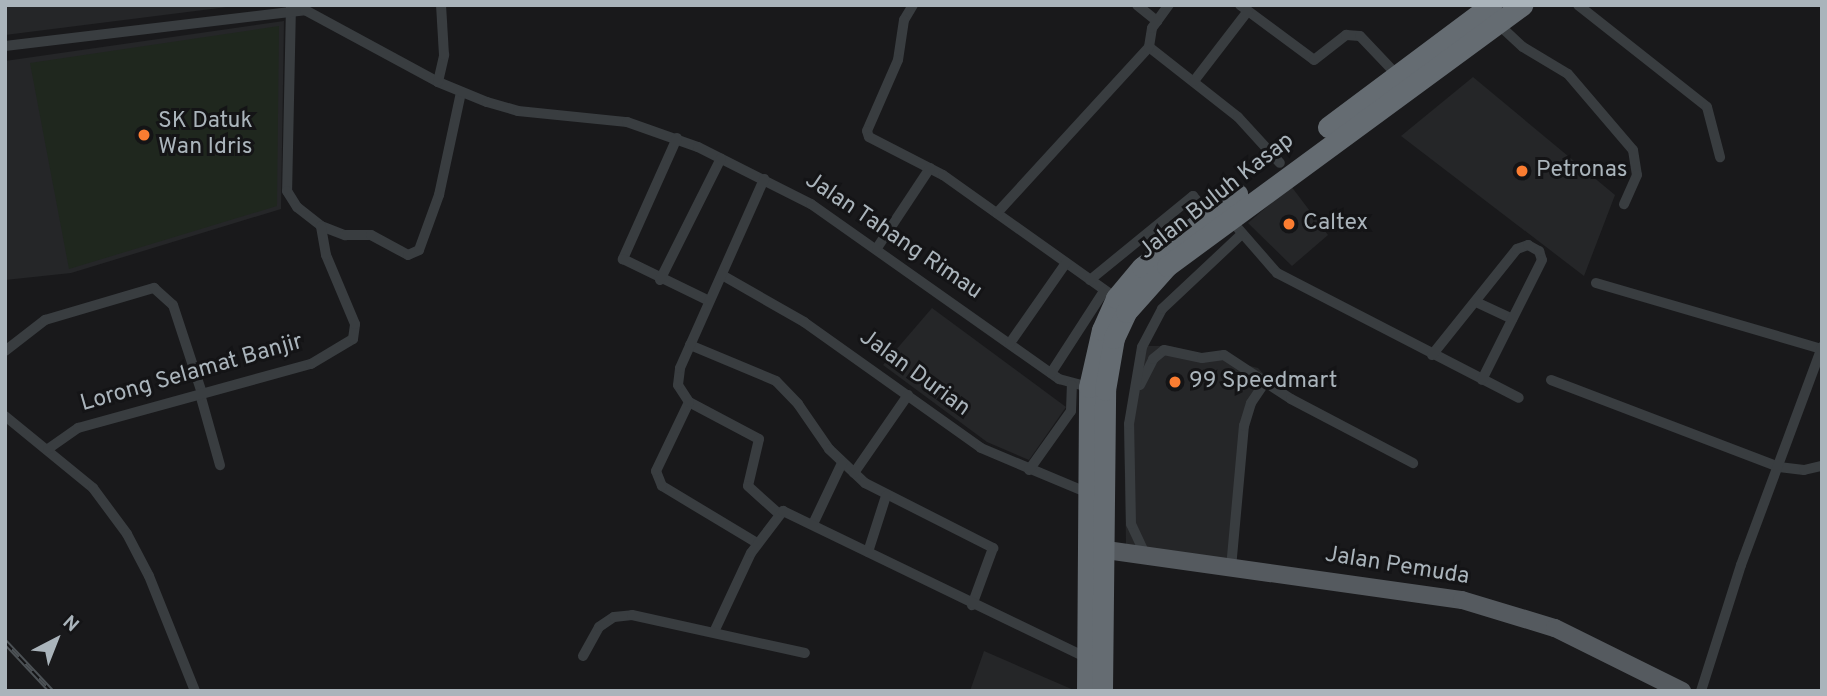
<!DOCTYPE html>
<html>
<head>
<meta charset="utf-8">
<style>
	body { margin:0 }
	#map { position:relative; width:1827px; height:696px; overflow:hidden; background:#19191b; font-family:Overpass,sans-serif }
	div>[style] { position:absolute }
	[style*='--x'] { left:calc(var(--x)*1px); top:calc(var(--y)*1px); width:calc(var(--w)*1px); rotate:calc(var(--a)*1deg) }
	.built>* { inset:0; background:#252628 }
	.green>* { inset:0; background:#1f271e }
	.street>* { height:10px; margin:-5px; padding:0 5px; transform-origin:5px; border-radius:5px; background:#393d40 }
	.primary>* { height:18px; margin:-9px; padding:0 9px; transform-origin:9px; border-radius:9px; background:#555a5f }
	.highway>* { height:21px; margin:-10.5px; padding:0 10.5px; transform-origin:10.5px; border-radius:10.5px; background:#656c72 }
	.rail>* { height:6px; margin-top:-3px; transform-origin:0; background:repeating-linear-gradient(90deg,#141416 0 10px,#4c5155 0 20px); box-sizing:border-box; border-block:2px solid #4c5155 }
	.dots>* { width:19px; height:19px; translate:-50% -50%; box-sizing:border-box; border:4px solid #141416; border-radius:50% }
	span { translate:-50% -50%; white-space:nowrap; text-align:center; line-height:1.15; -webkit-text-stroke:6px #141416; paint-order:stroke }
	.poi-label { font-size:23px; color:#aab4bb }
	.left { translate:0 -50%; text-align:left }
	.street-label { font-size:23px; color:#aab4bb }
	.frame { position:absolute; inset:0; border:7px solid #aab4bb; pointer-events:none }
	.north { position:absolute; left:21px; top:605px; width:70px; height:70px; -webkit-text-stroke:5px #141416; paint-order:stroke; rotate:42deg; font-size:19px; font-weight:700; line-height:28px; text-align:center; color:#aab4bb }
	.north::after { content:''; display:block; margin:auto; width:24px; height:32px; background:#aab4bb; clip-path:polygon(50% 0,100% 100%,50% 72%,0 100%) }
</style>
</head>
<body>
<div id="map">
	<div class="built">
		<div style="clip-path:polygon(5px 5px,243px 5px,5px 35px)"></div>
		<div style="clip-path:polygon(284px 21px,281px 209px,71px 273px,5px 280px,5px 61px)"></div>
		<div style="clip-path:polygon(1473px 77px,1615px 195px,1584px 276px,1401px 136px)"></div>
		<div style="clip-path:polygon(1291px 186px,1328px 235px,1292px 266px,1248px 223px)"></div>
		<div style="clip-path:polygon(932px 308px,1066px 407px,1029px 460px,987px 442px,883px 365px)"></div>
		<div style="clip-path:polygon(1139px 346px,1169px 346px,1258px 368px,1271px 382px,1255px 404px,1247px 430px,1236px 564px,1126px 544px,1124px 426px)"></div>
		<div style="clip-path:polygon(984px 651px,1076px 691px,970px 691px)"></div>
	</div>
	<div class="green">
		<div style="clip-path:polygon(279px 26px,277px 206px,69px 269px,30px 63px)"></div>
	</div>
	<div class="street">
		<div style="--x:291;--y:5;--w:186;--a:91.2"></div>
		<div style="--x:287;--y:191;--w:19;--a:58"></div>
		<div style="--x:297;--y:207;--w:31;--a:38"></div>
		<div style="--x:321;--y:226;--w:26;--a:21"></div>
		<div style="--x:345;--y:235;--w:26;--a:0"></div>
		<div style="--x:371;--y:235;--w:42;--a:28.4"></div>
		<div style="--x:408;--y:255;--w:12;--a:-24"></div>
		<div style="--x:419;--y:250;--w:59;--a:-70"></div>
		<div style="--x:439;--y:195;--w:105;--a:-77.9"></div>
		<div style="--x:913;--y:5;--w:17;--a:121"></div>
		<div style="--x:904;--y:20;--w:40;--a:98.5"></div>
		<div style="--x:898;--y:60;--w:77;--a:113.6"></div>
		<div style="--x:867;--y:131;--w:6;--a:72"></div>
		<div style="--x:869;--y:137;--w:83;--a:27.2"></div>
		<div style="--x:943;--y:175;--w:212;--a:35.4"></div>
		<div style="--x:1137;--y:5;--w:26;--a:39"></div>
		<div style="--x:1240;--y:5;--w:92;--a:36.6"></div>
		<div style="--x:1314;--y:60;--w:41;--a:-38"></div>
		<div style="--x:1346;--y:35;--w:14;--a:4"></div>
		<div style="--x:1360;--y:36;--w:54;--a:46.5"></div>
		<div style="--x:1578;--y:5;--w:164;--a:38.3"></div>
		<div style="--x:1707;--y:107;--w:52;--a:75.4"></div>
		<div style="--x:1497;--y:23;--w:35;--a:43"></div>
		<div style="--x:1523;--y:47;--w:52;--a:31"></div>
		<div style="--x:1568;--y:74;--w:100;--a:49.5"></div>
		<div style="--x:1633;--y:150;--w:25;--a:81"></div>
		<div style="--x:1637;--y:175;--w:32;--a:114"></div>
		<div style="--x:5;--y:46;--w:302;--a:-6.8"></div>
		<div style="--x:305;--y:10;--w:151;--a:28.4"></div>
		<div style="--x:438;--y:82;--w:53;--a:22.2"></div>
		<div style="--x:487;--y:102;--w:32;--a:16"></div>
		<div style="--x:518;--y:111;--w:110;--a:5.8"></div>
		<div style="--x:627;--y:122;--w:75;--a:19.4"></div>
		<div style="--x:698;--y:147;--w:127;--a:26.8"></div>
		<div style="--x:811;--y:204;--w:304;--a:35.2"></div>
		<div style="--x:1059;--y:379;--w:34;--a:15"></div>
		<div style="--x:1149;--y:47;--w:113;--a:38.2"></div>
		<div style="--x:1238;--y:117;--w:62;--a:47.6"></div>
		<div style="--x:1194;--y:81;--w:88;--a:-52.4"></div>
		<div style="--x:438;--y:82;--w:28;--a:-77"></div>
		<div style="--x:444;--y:55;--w:50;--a:-93.4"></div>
		<div style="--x:677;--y:138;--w:133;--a:114.1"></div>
		<div style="--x:623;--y:259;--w:96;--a:26"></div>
		<div style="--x:997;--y:213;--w:225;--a:-47.5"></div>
		<div style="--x:1149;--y:47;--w:19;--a:-81"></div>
		<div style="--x:1152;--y:28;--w:29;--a:-54"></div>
		<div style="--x:1229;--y:218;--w:73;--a:48.9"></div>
		<div style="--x:1277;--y:273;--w:272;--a:27.3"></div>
		<div style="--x:877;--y:248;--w:96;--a:-56.5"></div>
		<div style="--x:722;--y:275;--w:95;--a:29.8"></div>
		<div style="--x:804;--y:322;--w:217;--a:35.4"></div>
		<div style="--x:981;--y:448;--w:116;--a:22.8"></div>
		<div style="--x:660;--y:280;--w:136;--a:-63.4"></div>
		<div style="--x:1090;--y:280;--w:133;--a:-39.2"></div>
		<div style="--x:1193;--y:196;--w:25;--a:50"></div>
		<div style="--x:1596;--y:283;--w:234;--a:16.3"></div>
		<div style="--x:1476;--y:302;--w:40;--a:25"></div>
		<div style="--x:1010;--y:343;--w:98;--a:-55"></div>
		<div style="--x:690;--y:345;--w:93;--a:22.7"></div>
		<div style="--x:776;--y:381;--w:32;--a:46"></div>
		<div style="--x:798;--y:404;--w:55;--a:55.4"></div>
		<div style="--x:829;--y:449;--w:50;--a:43.4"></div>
		<div style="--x:865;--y:483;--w:144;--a:26.9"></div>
		<div style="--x:993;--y:548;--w:61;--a:110.2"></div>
		<div style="--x:5;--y:351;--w:51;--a:-37.8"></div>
		<div style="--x:45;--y:320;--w:114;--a:-16.4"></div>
		<div style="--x:154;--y:288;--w:25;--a:42"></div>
		<div style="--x:173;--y:305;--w:93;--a:71.8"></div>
		<div style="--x:1432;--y:355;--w:136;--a:-51.3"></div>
		<div style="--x:1517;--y:249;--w:12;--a:-20"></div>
		<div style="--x:1528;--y:245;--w:13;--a:29"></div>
		<div style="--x:1539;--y:251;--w:9;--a:72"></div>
		<div style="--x:1542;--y:260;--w:134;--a:116.6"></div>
		<div style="--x:1051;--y:373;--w:98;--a:-57.1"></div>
		<div style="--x:1551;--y:380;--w:244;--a:20.9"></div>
		<div style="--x:1779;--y:467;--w:25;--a:7"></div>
		<div style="--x:1804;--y:470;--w:18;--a:-13"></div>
		<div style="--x:1140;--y:385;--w:29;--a:-63"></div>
		<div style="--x:1153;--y:359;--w:14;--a:-39"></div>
		<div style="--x:1164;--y:350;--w:39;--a:12"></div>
		<div style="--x:1202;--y:358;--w:22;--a:-8"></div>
		<div style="--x:1224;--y:355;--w:80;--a:33.3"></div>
		<div style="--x:1291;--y:399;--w:138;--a:27.7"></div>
		<div style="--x:200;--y:394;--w:74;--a:74.3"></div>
		<div style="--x:689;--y:402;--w:79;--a:27.9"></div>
		<div style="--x:759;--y:439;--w:48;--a:103.2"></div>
		<div style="--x:748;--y:486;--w:40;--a:42"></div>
		<div style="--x:5;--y:416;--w:114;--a:39.3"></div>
		<div style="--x:93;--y:488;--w:57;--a:53.5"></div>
		<div style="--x:127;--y:534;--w:47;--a:62.4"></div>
		<div style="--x:149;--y:576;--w:124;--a:68.2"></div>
		<div style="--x:48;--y:449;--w:37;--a:-35"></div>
		<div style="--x:78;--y:428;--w:242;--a:-15.4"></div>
		<div style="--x:311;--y:364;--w:49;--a:-30.8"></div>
		<div style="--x:353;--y:339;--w:15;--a:-82"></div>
		<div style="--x:355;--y:324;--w:75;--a:-112.8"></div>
		<div style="--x:326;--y:255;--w:29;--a:-100"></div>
		<div style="--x:1029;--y:470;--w:72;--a:-54.6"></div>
		<div style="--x:1071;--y:411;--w:26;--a:-88"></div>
		<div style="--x:854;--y:473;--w:95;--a:-55.3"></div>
		<div style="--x:813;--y:524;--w:68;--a:-64.6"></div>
		<div style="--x:757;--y:543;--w:111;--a:-149"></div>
		<div style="--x:662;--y:486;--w:16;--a:-112"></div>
		<div style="--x:656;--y:471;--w:76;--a:-64.4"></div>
		<div style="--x:689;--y:402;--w:20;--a:-123"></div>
		<div style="--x:678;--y:385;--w:17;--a:-83"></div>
		<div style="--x:680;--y:368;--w:207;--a:-66"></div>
		<div style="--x:868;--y:552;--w:59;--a:-72.2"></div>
		<div style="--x:1146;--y:556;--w:35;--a:-115"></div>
		<div style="--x:1131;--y:524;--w:100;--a:-91.1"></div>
		<div style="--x:1129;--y:424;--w:78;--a:-80.4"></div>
		<div style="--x:1142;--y:347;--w:43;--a:-62.2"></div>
		<div style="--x:1162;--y:309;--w:110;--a:-43.2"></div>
		<div style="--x:1231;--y:568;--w:143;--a:-84.8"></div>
		<div style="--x:1244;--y:426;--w:24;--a:-73"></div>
		<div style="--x:1251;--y:403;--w:25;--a:-56"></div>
		<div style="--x:714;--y:632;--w:87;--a:-64.9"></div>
		<div style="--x:751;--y:553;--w:53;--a:-52.7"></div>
		<div style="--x:783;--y:511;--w:338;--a:25.8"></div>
		<div style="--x:583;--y:656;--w:33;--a:-61"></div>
		<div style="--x:599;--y:627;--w:18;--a:-34"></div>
		<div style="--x:614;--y:617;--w:18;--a:-6"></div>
		<div style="--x:632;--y:615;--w:177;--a:12.4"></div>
		<div style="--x:1701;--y:691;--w:132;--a:-72.4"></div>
		<div style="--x:1741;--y:565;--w:233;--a:-69.6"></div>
	</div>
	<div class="primary">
		<div style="--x:1092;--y:548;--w:374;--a:8"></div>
		<div style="--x:1462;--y:600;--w:97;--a:16.8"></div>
		<div style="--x:1555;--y:628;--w:142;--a:26.4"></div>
	</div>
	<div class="highway">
		<div style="--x:1328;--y:127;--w:204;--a:-36.8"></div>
		<div style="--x:1087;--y:691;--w:304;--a:-89.6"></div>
		<div style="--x:1089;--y:387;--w:58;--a:-77.2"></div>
		<div style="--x:1102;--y:330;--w:35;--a:-66"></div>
		<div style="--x:1116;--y:298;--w:40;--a:-50"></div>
		<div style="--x:1142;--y:267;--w:120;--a:-37.5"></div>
		<div style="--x:1102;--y:691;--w:301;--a:-89.4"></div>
		<div style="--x:1105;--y:390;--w:53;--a:-80.2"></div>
		<div style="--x:1114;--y:338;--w:29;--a:-65"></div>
		<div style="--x:1126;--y:312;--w:62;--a:-48.3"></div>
		<div style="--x:1167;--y:266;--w:441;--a:-36.3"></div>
	</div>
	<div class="rail">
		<div style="--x:5;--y:642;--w:67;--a:46.8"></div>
	</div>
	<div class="dots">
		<div style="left:144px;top:135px;background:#fb7d31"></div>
		<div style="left:1522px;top:171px;background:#fb7d31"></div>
		<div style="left:1289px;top:224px;background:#fb7d31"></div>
		<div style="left:1175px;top:382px;background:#fb7d31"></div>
	</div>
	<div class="poi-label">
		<span class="left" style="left:158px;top:135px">SK Datuk<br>Wan Idris</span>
		<span class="left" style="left:1536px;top:171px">Petronas</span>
		<span class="left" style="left:1303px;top:224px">Caltex</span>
		<span class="left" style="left:1189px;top:382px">99 Speedmart</span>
	</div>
	<div class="street-label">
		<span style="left:1217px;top:197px;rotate:-38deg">Jalan Buluh Kasap</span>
		<span style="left:893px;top:237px;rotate:34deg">Jalan Tahang Rimau</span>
		<span style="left:192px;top:374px;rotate:-16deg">Lorong Selamat Banjir</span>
		<span style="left:914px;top:374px;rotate:36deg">Jalan Durian</span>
		<span style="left:1397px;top:567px;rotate:9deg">Jalan Pemuda</span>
	</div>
	<div class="frame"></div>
	<div class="north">N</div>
</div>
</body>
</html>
